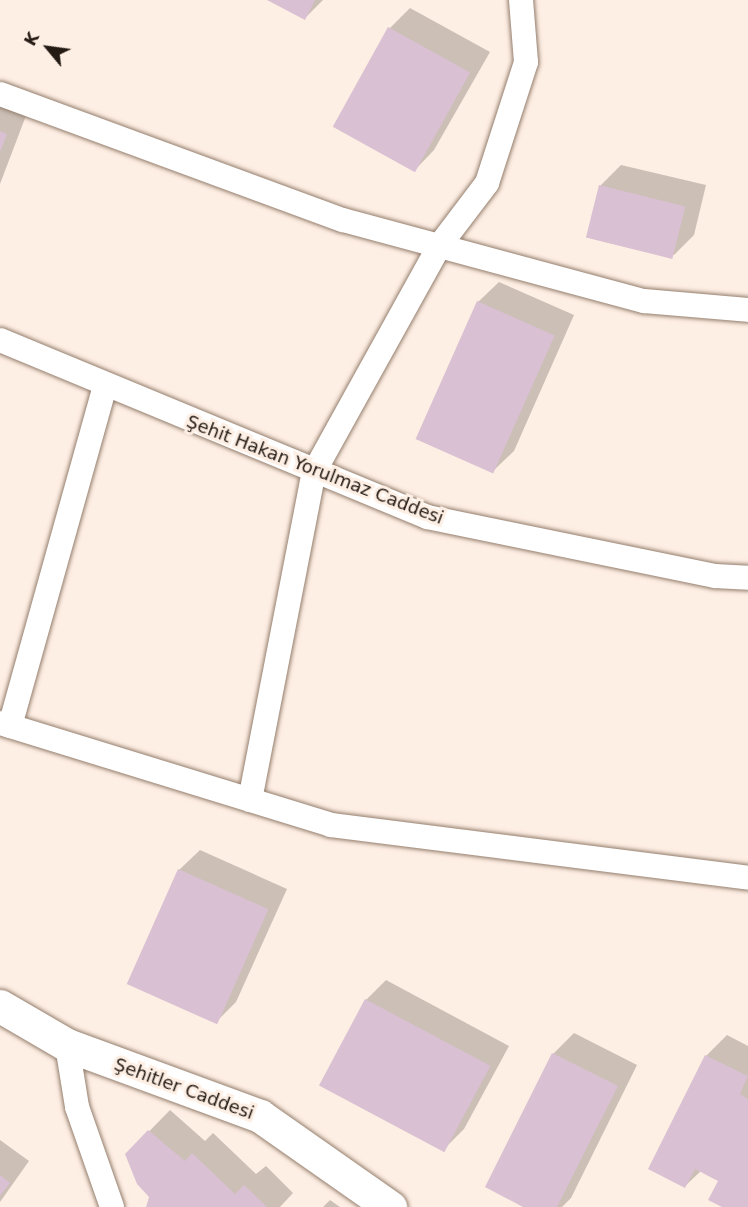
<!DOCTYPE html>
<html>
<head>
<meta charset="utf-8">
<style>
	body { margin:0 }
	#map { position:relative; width:748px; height:1207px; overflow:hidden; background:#feefe4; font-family:"DejaVu Sans",sans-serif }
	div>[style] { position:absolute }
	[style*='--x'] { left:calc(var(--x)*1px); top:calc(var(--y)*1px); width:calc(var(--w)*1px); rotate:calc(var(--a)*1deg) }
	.shadow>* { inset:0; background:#0003 }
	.building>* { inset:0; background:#d9c0d2; transform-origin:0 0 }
	.roads { filter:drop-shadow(0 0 2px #947e6d) drop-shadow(0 0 2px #947e6d) }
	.street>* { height:24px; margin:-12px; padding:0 12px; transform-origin:12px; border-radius:12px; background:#fff }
	.secondary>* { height:33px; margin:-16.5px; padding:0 16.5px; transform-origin:16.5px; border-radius:16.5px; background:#fff }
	span { translate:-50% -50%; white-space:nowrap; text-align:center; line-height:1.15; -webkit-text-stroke:6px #feefe4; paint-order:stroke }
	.street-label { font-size:18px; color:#221a13 }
	.north { position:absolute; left:18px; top:18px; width:60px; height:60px; -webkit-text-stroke:4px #feefe4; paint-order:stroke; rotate:299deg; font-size:16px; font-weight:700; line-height:24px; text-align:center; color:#221a13 }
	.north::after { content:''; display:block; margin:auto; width:21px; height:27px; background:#221a13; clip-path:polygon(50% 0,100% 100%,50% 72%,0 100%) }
</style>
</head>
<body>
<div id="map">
	<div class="shadow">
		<div style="clip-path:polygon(270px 0,323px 0,305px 18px)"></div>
		<div style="clip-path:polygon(410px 8px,490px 52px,434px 150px,414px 171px,390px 28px)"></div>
		<div style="clip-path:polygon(0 103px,27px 113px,0 184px)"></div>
		<div style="clip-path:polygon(621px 165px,706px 185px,694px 235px,674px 255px,591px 237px,601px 185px)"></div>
		<div style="clip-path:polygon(499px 282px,574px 315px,514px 451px,493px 471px,478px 302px)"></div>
		<div style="clip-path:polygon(200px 850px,287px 889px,236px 1002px,215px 1023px,179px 870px)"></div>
		<div style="clip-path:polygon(386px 980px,509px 1046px,464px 1129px,443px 1150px,366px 1000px)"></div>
		<div style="clip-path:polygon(574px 1033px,637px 1065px,571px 1198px,562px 1207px,527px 1207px,553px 1054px)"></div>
		<div style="clip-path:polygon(727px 1035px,748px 1046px,748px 1207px,725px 1207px,720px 1180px,701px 1171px,685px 1186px,706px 1056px)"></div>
		<div style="clip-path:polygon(170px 1110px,205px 1141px,213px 1133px,256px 1174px,266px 1166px,293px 1193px,280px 1207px,148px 1207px,151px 1197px,127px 1154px)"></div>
		<div style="clip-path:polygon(0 1140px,29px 1161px,0 1202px)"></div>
		<div style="clip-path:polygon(330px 1200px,340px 1207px,323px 1207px)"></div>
	</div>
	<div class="building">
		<div style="clip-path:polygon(267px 0,315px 0,305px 20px)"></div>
		<div style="left:388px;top:27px;width:94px;height:114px;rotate:29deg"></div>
		<div style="clip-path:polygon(0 131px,7px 134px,0 152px)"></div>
		<div style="left:599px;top:185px;width:89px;height:54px;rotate:14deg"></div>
		<div style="left:477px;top:301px;width:85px;height:151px;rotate:24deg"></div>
		<div style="left:178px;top:869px;width:99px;height:126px;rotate:24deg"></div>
		<div style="left:365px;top:999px;width:142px;height:98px;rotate:28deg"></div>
		<div style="clip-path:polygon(552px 1053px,618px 1086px,557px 1207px,523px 1207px,485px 1187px)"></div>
		<div style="clip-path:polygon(705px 1055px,748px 1076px,740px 1094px,748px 1099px,748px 1207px,722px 1207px,708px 1200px,718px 1181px,695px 1169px,685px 1188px,648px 1169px)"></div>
		<div style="clip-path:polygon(148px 1130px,185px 1161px,192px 1153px,235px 1194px,244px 1185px,267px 1207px,146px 1207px,149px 1197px,137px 1184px,125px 1154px)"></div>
		<div style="clip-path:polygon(0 1175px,10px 1183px,0 1196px)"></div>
	</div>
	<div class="roads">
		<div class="street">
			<div style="--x:0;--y:94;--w:365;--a:20.2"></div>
			<div style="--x:343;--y:220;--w:312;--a:15.1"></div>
			<div style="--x:644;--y:301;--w:104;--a:4.9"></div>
			<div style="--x:0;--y:340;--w:462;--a:22.5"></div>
			<div style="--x:427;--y:517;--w:294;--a:11.6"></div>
			<div style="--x:715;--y:576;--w:33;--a:3"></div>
			<div style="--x:0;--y:723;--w:346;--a:17.1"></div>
			<div style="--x:331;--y:825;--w:420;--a:7.2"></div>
			<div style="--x:10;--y:726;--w:353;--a:-74.4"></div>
			<div style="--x:250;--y:800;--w:334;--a:-79"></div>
			<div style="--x:314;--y:472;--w:260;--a:-61"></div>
			<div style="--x:440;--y:245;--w:78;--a:-52.8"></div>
			<div style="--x:487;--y:183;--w:127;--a:-72.1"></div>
			<div style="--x:526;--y:62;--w:62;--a:-94.6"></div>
			<div style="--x:67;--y:1045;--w:63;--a:80.8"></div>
			<div style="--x:77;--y:1107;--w:106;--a:70.7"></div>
		</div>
		<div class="secondary">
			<div style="--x:0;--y:1006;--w:78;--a:30.2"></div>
			<div style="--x:67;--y:1045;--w:206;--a:20.2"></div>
			<div style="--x:260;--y:1116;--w:159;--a:35"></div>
		</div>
	</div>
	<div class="street-label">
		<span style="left:315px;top:470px;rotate:21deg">Şehit Hakan Yorulmaz Caddesi</span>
		<span style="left:184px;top:1089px;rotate:20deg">Şehitler Caddesi</span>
	</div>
	<div class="north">K</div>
</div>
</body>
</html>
